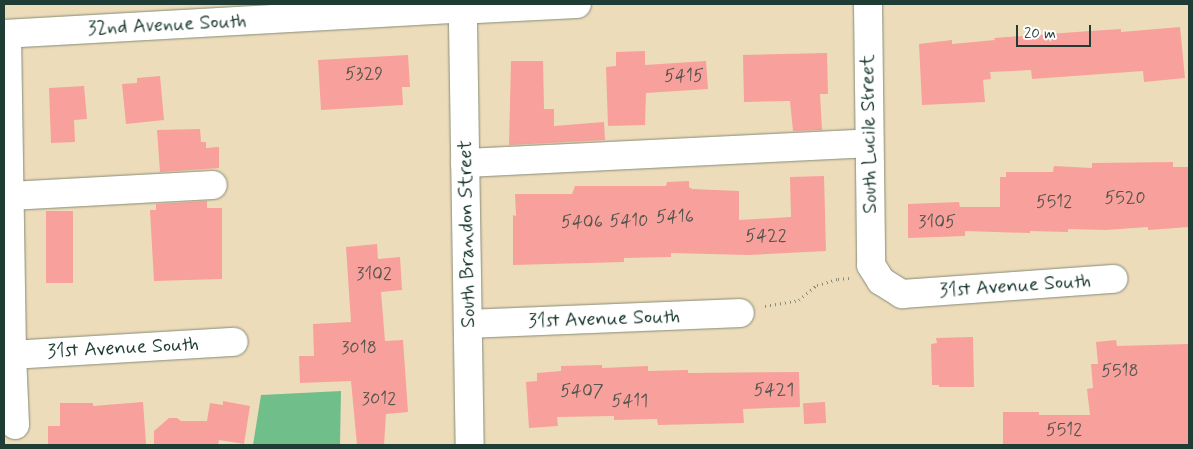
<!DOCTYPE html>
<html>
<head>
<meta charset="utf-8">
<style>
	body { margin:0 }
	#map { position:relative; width:1193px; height:449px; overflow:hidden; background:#eddcba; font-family:Mynerve,sans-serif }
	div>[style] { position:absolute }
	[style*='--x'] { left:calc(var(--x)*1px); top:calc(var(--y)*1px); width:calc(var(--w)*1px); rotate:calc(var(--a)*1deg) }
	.forest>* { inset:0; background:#70bf8a }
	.building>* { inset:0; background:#f8a09c; transform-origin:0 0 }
	.path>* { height:3px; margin-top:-1.5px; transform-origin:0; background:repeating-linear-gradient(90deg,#868c77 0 1px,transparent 0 5px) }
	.roads { filter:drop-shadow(0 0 1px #868c77) drop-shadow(0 0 1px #868c77) }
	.minor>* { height:28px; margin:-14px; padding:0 14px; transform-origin:14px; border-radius:14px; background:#fff }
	span { translate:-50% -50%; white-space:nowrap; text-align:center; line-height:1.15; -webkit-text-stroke:4.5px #fff; paint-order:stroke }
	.number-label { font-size:18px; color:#55564e }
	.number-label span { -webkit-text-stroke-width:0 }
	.street-label { font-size:20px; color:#1f3d34 }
	.frame { position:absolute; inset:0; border:5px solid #1f3d34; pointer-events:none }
	.scale { position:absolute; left:1016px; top:25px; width:75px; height:22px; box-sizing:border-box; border:2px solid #1f3d34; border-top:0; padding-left:6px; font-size:15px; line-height:18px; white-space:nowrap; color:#1f3d34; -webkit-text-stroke:4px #fff; paint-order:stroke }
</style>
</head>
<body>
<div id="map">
	<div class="forest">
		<div style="clip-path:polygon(341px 391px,340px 445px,253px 445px,261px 395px)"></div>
	</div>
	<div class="building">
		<div style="clip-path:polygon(1180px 27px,1185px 78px,1144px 82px,1143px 71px,1032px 79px,1031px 70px,990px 72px,991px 79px,983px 80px,985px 102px,922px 105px,919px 44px,952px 40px,952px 44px,995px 40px,994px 38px,1090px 31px,1121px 29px,1121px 32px)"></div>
		<div style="clip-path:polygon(645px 51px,645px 65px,706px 61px,708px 89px,646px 93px,645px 125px,608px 126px,606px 67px,616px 66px,616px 52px)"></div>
		<div style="clip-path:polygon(827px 53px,828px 94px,820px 94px,822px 130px,793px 131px,790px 101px,744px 102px,743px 55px)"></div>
		<div style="clip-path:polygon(408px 55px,410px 87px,402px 87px,403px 105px,321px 110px,318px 60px)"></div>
		<div style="clip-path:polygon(511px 61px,543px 61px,544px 109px,554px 109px,554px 126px,604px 122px,605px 140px,509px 145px)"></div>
		<div style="clip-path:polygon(160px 76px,164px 120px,126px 124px,122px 84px,137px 83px,137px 78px)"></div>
		<div style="clip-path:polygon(84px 86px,87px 119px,74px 120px,75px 142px,51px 143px,49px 88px)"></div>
		<div style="clip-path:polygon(200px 129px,201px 142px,206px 142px,206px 148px,219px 147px,219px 168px,160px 172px,157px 130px)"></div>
		<div style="clip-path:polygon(1173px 162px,1173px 167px,1189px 167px,1189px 227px,1148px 230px,1148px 227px,1106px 230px,1068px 229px,1068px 232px,1030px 231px,1030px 233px,965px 231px,965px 236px,908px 238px,908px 204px,959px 202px,960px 207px,1000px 207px,1000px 177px,1006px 177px,1006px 172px,1053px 172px,1054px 166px,1092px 168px,1092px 163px)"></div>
		<div style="clip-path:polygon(824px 176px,826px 251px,749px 255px,671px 253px,671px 257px,624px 258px,624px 262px,513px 265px,513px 215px,516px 216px,515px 194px,572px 194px,575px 186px,666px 186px,667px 182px,689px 181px,689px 187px,692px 189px,739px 191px,739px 220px,791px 217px,790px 177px)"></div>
		<div style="clip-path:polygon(207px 201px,207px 208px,222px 208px,222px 279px,154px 281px,150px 210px,156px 210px,156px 204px)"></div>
		<div style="left:46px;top:211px;width:27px;height:72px"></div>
		<div style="clip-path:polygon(377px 244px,378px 259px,400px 257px,402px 290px,381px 292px,385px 341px,403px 340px,408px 412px,386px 414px,384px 445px,357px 445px,351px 381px,300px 383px,299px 356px,314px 356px,313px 324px,351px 322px,346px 247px)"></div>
		<div style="clip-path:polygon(973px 337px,974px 387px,939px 387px,939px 385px,932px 385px,931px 344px,937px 343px,936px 338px)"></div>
		<div style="clip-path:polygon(1116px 340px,1117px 346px,1189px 344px,1189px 445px,1003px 445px,1003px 412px,1039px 412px,1039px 415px,1090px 415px,1087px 389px,1093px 388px,1091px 364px,1098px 364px,1096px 342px)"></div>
		<div style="clip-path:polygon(602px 365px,602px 368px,648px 366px,648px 371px,688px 370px,688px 373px,799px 372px,800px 407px,743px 409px,744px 423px,658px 425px,657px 419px,614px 420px,614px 416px,557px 417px,558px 426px,529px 428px,526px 382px,537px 381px,537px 373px,561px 371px,561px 366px)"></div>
		<div style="clip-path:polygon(223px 401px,250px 406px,244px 444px,219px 440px,218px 445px,154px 445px,154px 431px,169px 418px,177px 418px,181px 421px,207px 421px,210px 403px,223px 405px)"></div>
		<div style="clip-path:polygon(143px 402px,146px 444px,48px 445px,48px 426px,60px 426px,60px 403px,93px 403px,93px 406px)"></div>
		<div style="left:825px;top:402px;width:21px;height:22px;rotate:87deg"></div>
	</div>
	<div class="path">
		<div style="--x:765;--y:306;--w:35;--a:-10"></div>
		<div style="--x:799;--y:300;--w:23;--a:-40"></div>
		<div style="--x:817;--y:285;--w:22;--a:-16"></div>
		<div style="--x:838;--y:279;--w:11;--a:-5"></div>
	</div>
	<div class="roads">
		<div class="minor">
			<div style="--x:868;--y:4;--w:261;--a:89.3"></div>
			<div style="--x:871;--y:265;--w:19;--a:58"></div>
			<div style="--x:881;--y:281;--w:25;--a:32"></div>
			<div style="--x:902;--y:294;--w:212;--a:-4.1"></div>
			<div style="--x:476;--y:9;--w:101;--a:-2.8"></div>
			<div style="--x:463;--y:22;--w:423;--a:89.1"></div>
			<div style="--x:4;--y:34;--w:448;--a:-3.2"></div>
			<div style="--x:7;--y:34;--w:321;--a:89.1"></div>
			<div style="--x:12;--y:355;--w:70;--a:87.5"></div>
			<div style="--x:465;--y:163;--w:403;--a:-2.8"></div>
			<div style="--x:10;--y:196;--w:203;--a:-3.1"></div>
			<div style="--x:468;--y:324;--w:272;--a:-2.3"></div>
			<div style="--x:12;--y:355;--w:222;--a:-3.4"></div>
		</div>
	</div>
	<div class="number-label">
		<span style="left:364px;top:74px">5329</span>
		<span style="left:684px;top:76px">5415</span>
		<span style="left:1125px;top:198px">5520</span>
		<span style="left:1054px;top:202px">5512</span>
		<span style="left:675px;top:217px">5416</span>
		<span style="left:629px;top:221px">5410</span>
		<span style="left:582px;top:222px">5406</span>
		<span style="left:937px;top:222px">3105</span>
		<span style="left:766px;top:236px">5422</span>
		<span style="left:374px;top:274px">3102</span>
		<span style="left:359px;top:348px">3018</span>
		<span style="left:1120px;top:371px">5518</span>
		<span style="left:774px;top:390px">5421</span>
		<span style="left:582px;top:391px">5407</span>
		<span style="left:379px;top:399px">3012</span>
		<span style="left:630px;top:401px">5411</span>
		<span style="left:1064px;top:430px">5512</span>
	</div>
	<div class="street-label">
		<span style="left:167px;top:25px;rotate:-3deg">32nd Avenue South</span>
		<span style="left:869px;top:134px;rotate:-91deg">South Lucile Street</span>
		<span style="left:467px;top:234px;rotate:-91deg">South Brandon Street</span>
		<span style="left:1015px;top:286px;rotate:-4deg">31st Avenue South</span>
		<span style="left:604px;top:319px;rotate:-2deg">31st Avenue South</span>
		<span style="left:123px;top:348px;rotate:-3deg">31st Avenue South</span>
	</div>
	<div class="frame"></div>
	<div class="scale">20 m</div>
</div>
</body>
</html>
